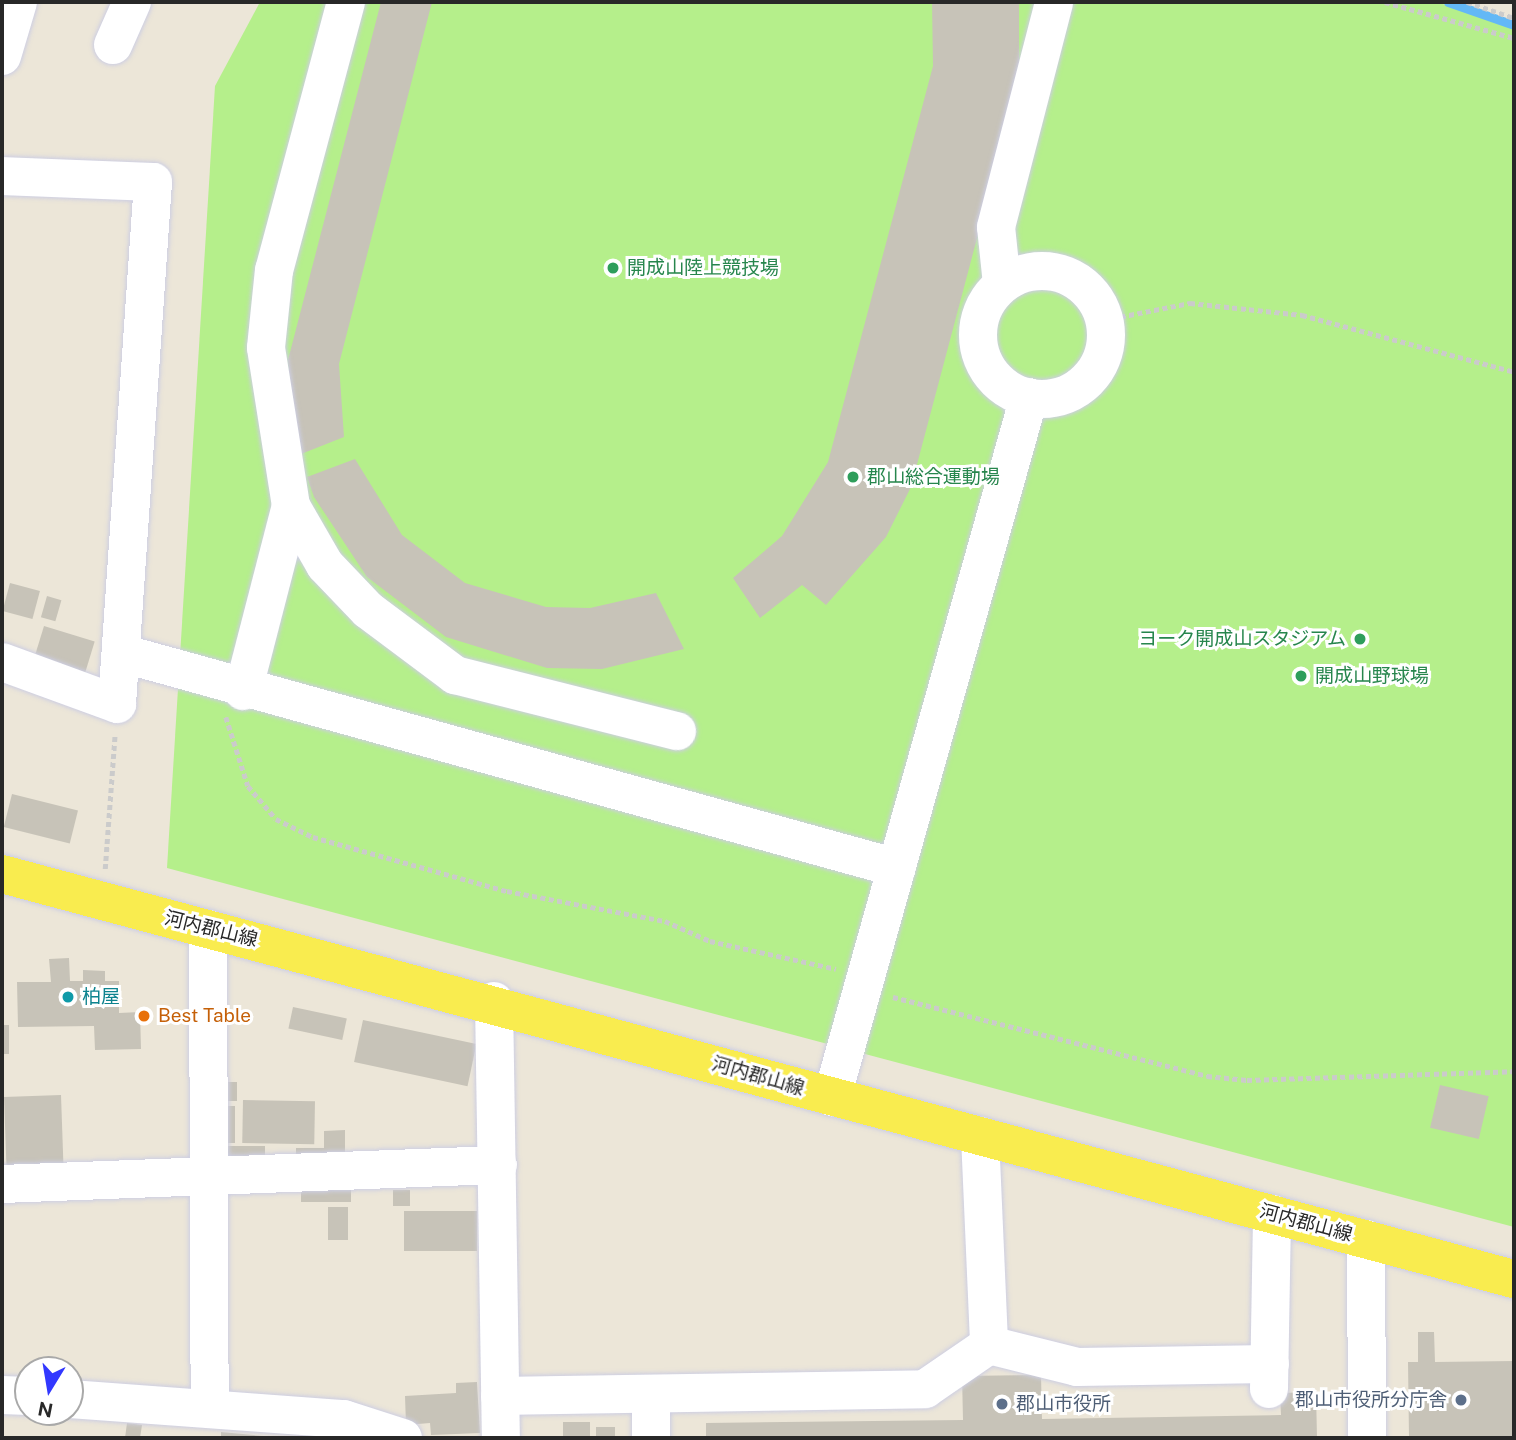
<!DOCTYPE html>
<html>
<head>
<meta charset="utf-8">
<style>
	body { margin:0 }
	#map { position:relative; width:1516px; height:1440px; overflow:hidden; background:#ece6d8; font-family:"Public Sans","Noto Sans JP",sans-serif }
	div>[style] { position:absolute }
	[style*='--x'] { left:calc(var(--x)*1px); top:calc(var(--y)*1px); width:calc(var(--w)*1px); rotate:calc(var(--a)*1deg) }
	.pitch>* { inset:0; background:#b5ef8b }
	.stream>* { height:9px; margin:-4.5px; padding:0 4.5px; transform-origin:4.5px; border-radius:4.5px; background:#63b8f6 }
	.building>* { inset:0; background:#c7c3b8; transform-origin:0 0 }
	.path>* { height:4.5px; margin-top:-2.25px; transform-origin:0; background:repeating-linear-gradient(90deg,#cbcbcb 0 5px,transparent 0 8.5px) }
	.roads { filter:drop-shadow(0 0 2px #cdcee2) drop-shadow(0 0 2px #cdcee2) }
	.minor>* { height:38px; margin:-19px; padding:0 19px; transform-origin:19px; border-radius:19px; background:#fff }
	.minor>.ring { margin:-19px; padding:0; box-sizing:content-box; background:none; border:38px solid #fff; border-radius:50% }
	.major>* { height:38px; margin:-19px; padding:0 19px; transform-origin:19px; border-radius:19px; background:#f9ec4f }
	.dots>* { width:19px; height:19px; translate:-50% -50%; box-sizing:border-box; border:4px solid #fff; border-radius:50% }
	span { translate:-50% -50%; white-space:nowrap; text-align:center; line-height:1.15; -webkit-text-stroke:6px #fff; paint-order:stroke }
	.leisure-label { font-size:19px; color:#27864d }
	.left { translate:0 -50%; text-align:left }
	.right { translate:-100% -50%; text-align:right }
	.street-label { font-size:19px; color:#282828 }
	.culture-label { font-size:19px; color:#0d838f }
	.food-label { font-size:19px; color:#c56008 }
	.service-label { font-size:19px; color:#4e5e75 }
	.frame { position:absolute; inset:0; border:4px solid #282828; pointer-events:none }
	.north { position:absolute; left:14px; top:1356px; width:70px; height:70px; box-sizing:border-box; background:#fff; border:2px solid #a9a9a9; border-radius:50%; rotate:191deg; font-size:19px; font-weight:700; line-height:28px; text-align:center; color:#282828 }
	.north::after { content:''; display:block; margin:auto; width:24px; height:32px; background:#3238ff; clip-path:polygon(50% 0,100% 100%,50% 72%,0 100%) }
</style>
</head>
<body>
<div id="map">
	<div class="pitch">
		<div style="clip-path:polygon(260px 2px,1436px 2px,1514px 25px,1514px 1227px,167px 868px,215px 86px)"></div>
	</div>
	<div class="stream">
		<div style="--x:1448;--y:2;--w:70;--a:19.2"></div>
	</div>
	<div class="building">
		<div style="clip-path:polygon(381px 2px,432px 2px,339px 364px,344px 437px,296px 456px,288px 360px)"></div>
		<div style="clip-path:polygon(932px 2px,1019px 2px,1019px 80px,911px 487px,886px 537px,826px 605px,802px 585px,760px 618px,733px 578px,782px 536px,828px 462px,933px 66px)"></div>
		<div style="clip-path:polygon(355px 459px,402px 535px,465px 583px,546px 607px,590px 608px,656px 593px,684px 649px,602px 669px,547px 668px,446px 637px,367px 577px,314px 497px,307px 477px)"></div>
		<div style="left:10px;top:583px;width:31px;height:29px;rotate:15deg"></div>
		<div style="left:47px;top:596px;width:15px;height:22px;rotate:16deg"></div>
		<div style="left:44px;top:626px;width:53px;height:39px;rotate:17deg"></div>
		<div style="left:12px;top:794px;width:68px;height:34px;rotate:14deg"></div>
		<div style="clip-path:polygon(69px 958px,70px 981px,83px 981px,83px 970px,105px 971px,105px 981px,119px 981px,119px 1013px,140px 1012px,141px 1049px,95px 1050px,94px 1026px,18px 1027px,17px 982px,51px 982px,49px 959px)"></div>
		<div style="left:293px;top:1007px;width:55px;height:22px;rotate:12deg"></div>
		<div style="left:218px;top:1009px;width:18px;height:10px;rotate:9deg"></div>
		<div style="left:363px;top:1020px;width:116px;height:43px;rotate:12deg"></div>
		<div style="left:2px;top:1025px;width:7px;height:29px"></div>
		<div style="left:217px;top:1082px;width:20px;height:19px"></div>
		<div style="left:1440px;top:1085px;width:50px;height:44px;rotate:13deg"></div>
		<div style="left:61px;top:1095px;width:71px;height:57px;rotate:88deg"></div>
		<div style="left:243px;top:1100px;width:72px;height:43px;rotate:1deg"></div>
		<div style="left:235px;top:1106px;width:37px;height:15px;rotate:90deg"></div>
		<div style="clip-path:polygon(345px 1130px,345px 1156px,296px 1157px,296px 1148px,324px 1148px,324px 1131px)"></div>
		<div style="left:226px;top:1146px;width:39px;height:13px"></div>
		<div style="left:351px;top:1190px;width:12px;height:50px;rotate:90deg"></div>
		<div style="left:393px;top:1190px;width:17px;height:16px"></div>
		<div style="left:348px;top:1207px;width:33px;height:20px;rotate:90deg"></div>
		<div style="left:477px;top:1211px;width:40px;height:73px;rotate:90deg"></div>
		<div style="clip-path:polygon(1418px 1332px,1434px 1332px,1435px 1362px,1514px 1361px,1514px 1438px,1409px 1438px,1408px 1362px,1418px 1362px)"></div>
		<div style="clip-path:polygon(1041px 1375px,1042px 1419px,1281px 1415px,1280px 1393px,1316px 1392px,1317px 1438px,706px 1438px,706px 1423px,963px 1420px,962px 1376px)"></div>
		<div style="clip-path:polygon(477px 1382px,480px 1433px,431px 1435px,430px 1423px,406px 1425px,405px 1396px,456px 1393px,456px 1383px)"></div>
		<div style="left:563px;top:1422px;width:27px;height:16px"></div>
		<div style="clip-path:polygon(127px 1423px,142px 1425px,140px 1438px,125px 1438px)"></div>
		<div style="left:596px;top:1427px;width:19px;height:11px"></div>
		<div style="clip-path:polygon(221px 1432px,263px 1436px,263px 1438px,221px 1438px)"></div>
	</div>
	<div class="path">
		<div style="--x:1385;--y:2;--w:134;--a:15.6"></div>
		<div style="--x:1467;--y:2;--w:50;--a:18.8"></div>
		<div style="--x:1104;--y:320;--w:88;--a:-11.2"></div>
		<div style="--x:1190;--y:303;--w:113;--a:6.1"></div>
		<div style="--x:1302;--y:315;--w:220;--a:15"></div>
		<div style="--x:226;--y:717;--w:72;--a:72.3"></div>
		<div style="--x:248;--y:786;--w:43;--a:49.7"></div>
		<div style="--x:276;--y:819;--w:41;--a:25.9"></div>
		<div style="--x:313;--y:837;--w:201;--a:15.6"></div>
		<div style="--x:507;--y:891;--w:161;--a:10.8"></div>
		<div style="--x:665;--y:921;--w:49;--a:24"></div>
		<div style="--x:710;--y:941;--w:129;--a:12.5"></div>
		<div style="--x:105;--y:869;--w:135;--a:-85.8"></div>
		<div style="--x:893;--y:997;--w:324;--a:14.1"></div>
		<div style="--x:1207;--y:1076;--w:40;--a:5.7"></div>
		<div style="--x:1247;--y:1080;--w:267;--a:-1.9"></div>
	</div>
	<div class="roads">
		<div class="minor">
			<div style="--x:346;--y:2;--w:278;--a:105"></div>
			<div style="--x:274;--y:270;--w:78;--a:95.9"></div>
			<div style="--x:266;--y:348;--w:160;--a:81"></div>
			<div style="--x:291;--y:506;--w:68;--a:60"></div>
			<div style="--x:325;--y:565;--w:62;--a:46.3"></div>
			<div style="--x:368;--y:610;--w:109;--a:36.8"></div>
			<div style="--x:455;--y:675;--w:229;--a:14.2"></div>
			<div style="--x:113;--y:45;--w:47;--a:-66.2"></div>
			<div style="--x:2;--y:56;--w:56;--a:-73.5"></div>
			<div style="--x:2;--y:176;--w:151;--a:2.3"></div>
			<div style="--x:153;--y:182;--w:523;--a:93.95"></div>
			<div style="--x:117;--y:704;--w:122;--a:-159.9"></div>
			<div class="ring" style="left:978px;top:271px;width:90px;height:90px"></div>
			<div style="--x:1002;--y:284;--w:57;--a:-96"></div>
			<div style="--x:996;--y:227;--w:232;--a:-75.5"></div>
			<div style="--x:121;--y:653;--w:805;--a:15.49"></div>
			<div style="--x:243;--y:691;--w:191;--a:-75.5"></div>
			<div style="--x:208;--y:929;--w:480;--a:89.8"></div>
			<div style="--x:494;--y:1001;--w:437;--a:89.1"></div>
			<div style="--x:832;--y:1097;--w:727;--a:-74.28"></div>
			<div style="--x:980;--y:1136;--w:209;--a:87.5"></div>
			<div style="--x:2;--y:1184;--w:496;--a:-2.2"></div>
			<div style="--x:1366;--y:1239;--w:199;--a:89.7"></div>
			<div style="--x:1269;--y:1389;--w:175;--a:-89"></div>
			<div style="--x:651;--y:1394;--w:44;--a:90"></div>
			<div style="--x:2;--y:1395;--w:26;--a:2"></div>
			<div style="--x:500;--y:1396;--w:425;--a:-0.9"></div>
			<div style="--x:925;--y:1389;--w:78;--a:-34.5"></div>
			<div style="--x:989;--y:1345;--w:91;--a:14"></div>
			<div style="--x:1077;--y:1367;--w:193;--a:-0.9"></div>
			<div style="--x:70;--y:1399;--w:275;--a:4.2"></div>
			<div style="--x:344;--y:1419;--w:62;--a:17.9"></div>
		</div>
		<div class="major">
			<div style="--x:2;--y:874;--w:1565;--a:15"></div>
		</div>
	</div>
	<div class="dots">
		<div style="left:613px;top:268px;background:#2e9e5b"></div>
		<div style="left:853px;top:477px;background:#2e9e5b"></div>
		<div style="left:1360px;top:639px;background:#2e9e5b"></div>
		<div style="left:1301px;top:676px;background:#2e9e5b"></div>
		<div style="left:68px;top:997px;background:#0f9aa8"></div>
		<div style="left:144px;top:1016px;background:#e8710a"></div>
		<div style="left:1461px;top:1400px;background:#5c6f8a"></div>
		<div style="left:1002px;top:1404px;background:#5c6f8a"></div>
	</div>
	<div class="leisure-label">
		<span class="left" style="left:627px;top:268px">開成山陸上競技場</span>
		<span class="left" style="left:867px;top:477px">郡山総合運動場</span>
		<span class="right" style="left:1346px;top:639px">ヨーク開成山スタジアム</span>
		<span class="left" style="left:1315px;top:676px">開成山野球場</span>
	</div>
	<div class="street-label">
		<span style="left:211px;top:929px;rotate:14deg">河内郡山線</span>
		<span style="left:758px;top:1076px;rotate:16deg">河内郡山線</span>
		<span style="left:1306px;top:1223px;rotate:15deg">河内郡山線</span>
	</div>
	<div class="culture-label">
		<span class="left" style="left:82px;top:997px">柏屋</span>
	</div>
	<div class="food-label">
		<span class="left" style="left:158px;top:1016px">Best Table</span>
	</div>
	<div class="service-label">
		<span class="right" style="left:1447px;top:1400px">郡山市役所分庁舎</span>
		<span class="left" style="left:1016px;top:1404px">郡山市役所</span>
	</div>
	<div class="frame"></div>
	<div class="north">N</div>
</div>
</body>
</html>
